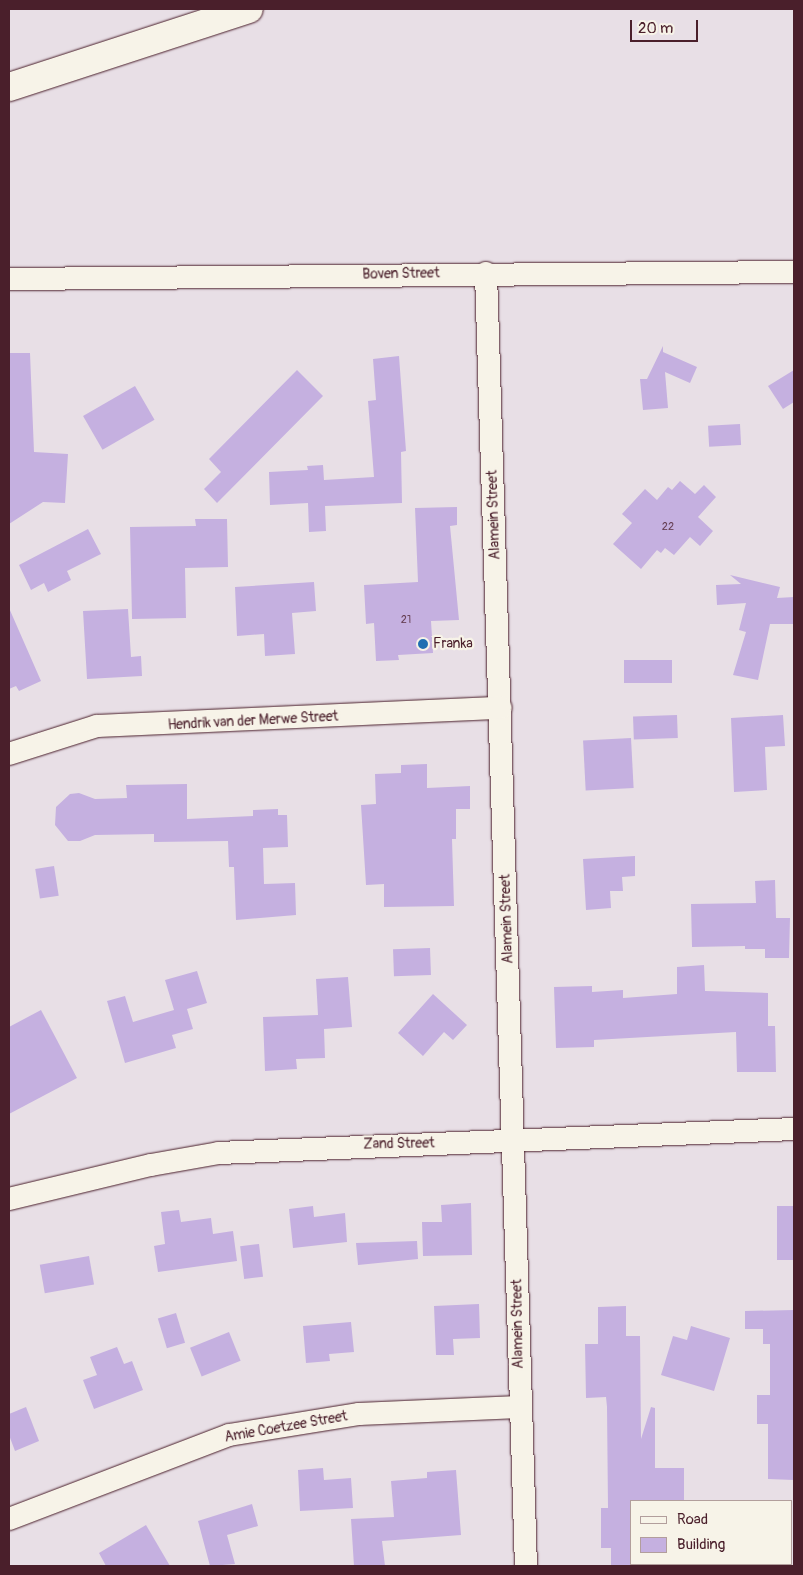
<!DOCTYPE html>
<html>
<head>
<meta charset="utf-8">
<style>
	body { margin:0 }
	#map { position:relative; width:803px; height:1575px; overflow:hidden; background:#e8dfe6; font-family:Pangolin,sans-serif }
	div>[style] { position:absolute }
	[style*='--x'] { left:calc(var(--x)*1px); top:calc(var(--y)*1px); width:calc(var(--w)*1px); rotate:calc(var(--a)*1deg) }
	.building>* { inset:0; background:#c5b0e0; transform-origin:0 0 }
	.roads { filter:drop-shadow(0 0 1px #4a1f2b) drop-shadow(0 0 1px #4a1f2b) }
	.street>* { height:22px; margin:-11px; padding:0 11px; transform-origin:11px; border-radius:11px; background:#f7f3e8 }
	.highway>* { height:28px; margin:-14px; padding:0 14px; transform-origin:14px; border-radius:14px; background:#f7f3e8 }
	.dots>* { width:14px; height:14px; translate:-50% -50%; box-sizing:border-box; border:2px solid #f7f3e8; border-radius:50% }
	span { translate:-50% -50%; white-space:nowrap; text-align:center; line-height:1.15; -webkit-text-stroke:4.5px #f7f3e8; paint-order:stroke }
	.number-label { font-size:11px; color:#694358 }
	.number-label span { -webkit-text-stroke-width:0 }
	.street-label { font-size:14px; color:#4a1f2b }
	.poi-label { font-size:14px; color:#4a1f2b }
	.left { translate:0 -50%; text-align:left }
	.frame { position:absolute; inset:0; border:10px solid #4a1f2b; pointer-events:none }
	.legend { position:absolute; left:630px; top:1500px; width:162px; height:65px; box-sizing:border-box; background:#f7f3e8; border:1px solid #b29e9c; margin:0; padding:6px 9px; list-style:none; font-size:15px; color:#4a1f2b }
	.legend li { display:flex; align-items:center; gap:10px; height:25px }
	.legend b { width:25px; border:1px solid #b29e9c }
	.scale { position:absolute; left:630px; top:20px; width:68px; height:22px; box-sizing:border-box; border:2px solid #4a1f2b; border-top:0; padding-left:6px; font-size:15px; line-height:18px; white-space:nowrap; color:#4a1f2b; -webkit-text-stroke:4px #f7f3e8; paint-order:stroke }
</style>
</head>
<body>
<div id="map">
	<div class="building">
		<div style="clip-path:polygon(663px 346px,663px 352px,697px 367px,690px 383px,665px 372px,668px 408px,643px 410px,640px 379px,647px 379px)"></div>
		<div style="clip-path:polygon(9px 353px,30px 353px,34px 452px,68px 454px,65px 503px,43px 502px,9px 524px)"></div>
		<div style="clip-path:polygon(399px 356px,406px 451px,401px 452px,402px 503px,325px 506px,326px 531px,309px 532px,308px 503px,270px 505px,269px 472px,308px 470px,307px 466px,323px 465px,324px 480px,374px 477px,368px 401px,376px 400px,373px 359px)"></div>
		<div style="clip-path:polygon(297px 370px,323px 396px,217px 503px,204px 489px,221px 472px,209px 459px)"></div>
		<div style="clip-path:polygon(794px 370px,794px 402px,783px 409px,768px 386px)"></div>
		<div style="left:135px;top:386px;width:39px;height:60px;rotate:60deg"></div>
		<div style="left:740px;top:424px;width:21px;height:32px;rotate:87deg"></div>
		<div style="clip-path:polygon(680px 481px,695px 494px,704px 485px,716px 497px,698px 517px,713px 531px,700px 546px,690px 537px,674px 555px,665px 548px,661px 553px,657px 550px,641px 569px,613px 544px,632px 523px,622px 514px,645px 489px,657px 500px,668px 487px,672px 490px)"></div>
		<div style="clip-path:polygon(457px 507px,457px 525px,450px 526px,459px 620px,431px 621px,433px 653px,398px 655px,399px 660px,376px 661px,374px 623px,366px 624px,364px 585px,418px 582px,415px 508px)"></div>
		<div style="clip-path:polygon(195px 519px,227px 519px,228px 567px,185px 568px,186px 618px,132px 619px,130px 527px,196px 526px)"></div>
		<div style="clip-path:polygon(88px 529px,101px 554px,67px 571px,71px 580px,48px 592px,44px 583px,31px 590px,19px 565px)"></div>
		<div style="clip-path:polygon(730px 575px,780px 587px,777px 598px,794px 597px,794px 624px,770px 624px,758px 680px,733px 675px,746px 632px,739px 630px,746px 603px,717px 605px,716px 585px,741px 584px)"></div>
		<div style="clip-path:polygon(314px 582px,316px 611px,292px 613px,295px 654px,265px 656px,264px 634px,237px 636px,235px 587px)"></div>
		<div style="clip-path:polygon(9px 608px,41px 681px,19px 691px,16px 686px,9px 689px)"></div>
		<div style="clip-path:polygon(128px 609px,131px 657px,141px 656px,142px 676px,87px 679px,83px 611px)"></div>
		<div style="left:672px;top:660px;width:23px;height:48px;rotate:90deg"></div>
		<div style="left:677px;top:715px;width:23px;height:44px;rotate:88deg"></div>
		<div style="clip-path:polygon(783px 715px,785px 746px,765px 747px,767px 790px,734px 792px,731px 718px)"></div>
		<div style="left:631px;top:738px;width:50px;height:48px;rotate:87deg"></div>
		<div style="clip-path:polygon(427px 764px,427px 788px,470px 786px,470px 809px,456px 809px,456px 839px,452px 839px,454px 906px,384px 907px,384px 884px,366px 885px,361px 805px,376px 804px,375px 774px,401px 773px,401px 765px)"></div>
		<div style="clip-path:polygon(187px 784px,187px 819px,253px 816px,253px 810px,278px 809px,278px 815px,287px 815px,288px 847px,263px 848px,264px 884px,295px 883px,296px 915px,236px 920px,234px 867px,229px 867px,228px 841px,154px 842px,154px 834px,95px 835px,80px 841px,68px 841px,55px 825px,56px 807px,70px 794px,79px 793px,95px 799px,127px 798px,126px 785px)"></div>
		<div style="clip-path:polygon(635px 856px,635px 876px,622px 877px,623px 891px,610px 891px,611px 908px,586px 910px,583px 859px)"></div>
		<div style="left:54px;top:866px;width:30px;height:19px;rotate:81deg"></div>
		<div style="clip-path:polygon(775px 880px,776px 918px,790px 918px,789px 958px,765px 958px,765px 949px,745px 949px,745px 946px,692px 947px,691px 904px,756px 903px,755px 881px)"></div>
		<div style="left:430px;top:948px;width:27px;height:37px;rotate:88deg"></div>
		<div style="clip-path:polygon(704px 965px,705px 991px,768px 993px,768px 1026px,775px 1026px,776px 1072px,737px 1072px,736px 1032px,594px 1040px,594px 1047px,556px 1048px,554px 987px,592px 986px,592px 992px,623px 990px,623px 998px,677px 994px,677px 967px)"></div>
		<div style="clip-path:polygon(197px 971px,207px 1003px,187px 1009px,193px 1029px,172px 1035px,176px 1048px,125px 1063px,107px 1001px,125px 996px,133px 1022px,174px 1010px,165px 980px)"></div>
		<div style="clip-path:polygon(348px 977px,352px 1027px,324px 1029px,325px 1058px,296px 1059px,297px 1069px,265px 1071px,263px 1017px,318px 1015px,316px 979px)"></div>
		<div style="clip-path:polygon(433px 994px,467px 1025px,453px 1040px,444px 1032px,423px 1056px,398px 1033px)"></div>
		<div style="clip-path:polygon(41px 1010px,77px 1078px,9px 1114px,9px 1027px)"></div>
		<div style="clip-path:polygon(471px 1203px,472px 1255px,423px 1256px,422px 1222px,442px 1222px,441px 1205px)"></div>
		<div style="clip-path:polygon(313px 1206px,314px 1217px,345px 1213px,347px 1242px,293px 1248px,289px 1209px)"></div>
		<div style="left:777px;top:1206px;width:17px;height:54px"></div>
		<div style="clip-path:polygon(179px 1210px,181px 1222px,211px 1218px,213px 1234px,233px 1231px,237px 1261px,158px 1272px,154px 1246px,165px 1244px,161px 1212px)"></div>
		<div style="clip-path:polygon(417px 1241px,418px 1259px,358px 1265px,356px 1243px)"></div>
		<div style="left:259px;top:1244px;width:33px;height:19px;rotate:83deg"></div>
		<div style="left:89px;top:1256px;width:29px;height:50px;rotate:80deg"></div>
		<div style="clip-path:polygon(479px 1304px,480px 1338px,453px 1339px,454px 1355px,436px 1355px,434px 1306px)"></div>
		<div style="clip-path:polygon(626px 1306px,626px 1336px,640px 1336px,641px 1439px,651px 1407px,655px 1408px,655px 1468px,684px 1468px,684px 1500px,632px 1501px,632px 1566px,611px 1566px,611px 1548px,601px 1548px,601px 1508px,608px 1508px,607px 1407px,606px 1397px,586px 1398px,585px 1344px,598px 1344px,598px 1307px)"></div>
		<div style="clip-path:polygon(794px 1310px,794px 1480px,768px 1479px,768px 1424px,757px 1424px,757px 1395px,770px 1395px,770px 1344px,763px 1344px,763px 1329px,745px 1329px,745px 1311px)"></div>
		<div style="left:176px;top:1313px;width:31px;height:19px;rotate:73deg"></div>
		<div style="clip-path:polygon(351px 1322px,354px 1352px,329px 1354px,330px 1361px,306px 1363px,303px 1326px)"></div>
		<div style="clip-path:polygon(691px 1326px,730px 1338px,714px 1391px,661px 1375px,673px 1336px,687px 1340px)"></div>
		<div style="left:229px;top:1332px;width:31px;height:42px;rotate:68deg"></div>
		<div style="clip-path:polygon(117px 1347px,124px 1364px,132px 1361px,143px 1390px,94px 1409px,83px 1380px,97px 1375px,90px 1357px)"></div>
		<div style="clip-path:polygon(26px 1407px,39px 1441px,15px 1451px,9px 1435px,9px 1414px)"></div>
		<div style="clip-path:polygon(323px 1468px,324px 1480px,351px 1478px,353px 1508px,300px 1511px,298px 1470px)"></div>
		<div style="clip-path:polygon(456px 1470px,461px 1535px,382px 1541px,385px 1566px,354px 1566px,351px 1519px,394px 1517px,391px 1481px,427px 1478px,427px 1472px)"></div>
		<div style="clip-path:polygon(252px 1504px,258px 1526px,227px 1535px,235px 1564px,210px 1566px,198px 1521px)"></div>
		<div style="clip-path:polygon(146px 1525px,170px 1566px,106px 1566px,99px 1553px)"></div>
	</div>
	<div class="roads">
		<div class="street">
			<div style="--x:486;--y:273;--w:1294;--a:88.23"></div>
			<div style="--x:9;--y:279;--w:785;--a:-0.51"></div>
			<div style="--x:9;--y:754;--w:92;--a:-17.7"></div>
			<div style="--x:97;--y:726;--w:404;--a:-2.6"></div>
			<div style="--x:9;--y:1199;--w:146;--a:-13.5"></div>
			<div style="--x:151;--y:1165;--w:69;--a:-10"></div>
			<div style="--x:219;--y:1153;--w:576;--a:-2.39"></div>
			<div style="--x:9;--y:1519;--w:235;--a:-20.9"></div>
			<div style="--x:229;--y:1435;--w:132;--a:-9.2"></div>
			<div style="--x:359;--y:1414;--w:160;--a:-2.5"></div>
		</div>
		<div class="highway">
			<div style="--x:9;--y:87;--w:252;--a:-18"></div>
		</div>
	</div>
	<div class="dots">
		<div style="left:423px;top:644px;background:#1f6fb2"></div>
	</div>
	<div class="number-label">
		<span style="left:668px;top:527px">22</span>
		<span style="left:406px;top:620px">21</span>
	</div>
	<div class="street-label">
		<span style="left:401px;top:274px;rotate:-1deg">Boven Street</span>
		<span style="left:494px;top:515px;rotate:-92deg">Alamein Street</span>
		<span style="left:253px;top:721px;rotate:-3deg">Hendrik van der Merwe Street</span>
		<span style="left:507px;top:919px;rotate:-92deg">Alamein Street</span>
		<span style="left:399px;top:1144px;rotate:-1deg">Zand Street</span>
		<span style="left:518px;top:1324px;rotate:-91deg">Alamein Street</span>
		<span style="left:286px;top:1427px;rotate:-10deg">Amie Coetzee Street</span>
	</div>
	<div class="poi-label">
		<span class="left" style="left:433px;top:644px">Franka</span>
	</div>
	<div class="frame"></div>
	<ul class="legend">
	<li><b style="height:6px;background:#f7f3e8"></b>Road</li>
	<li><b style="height:14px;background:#c5b0e0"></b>Building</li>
	</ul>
	<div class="scale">20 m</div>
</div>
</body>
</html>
